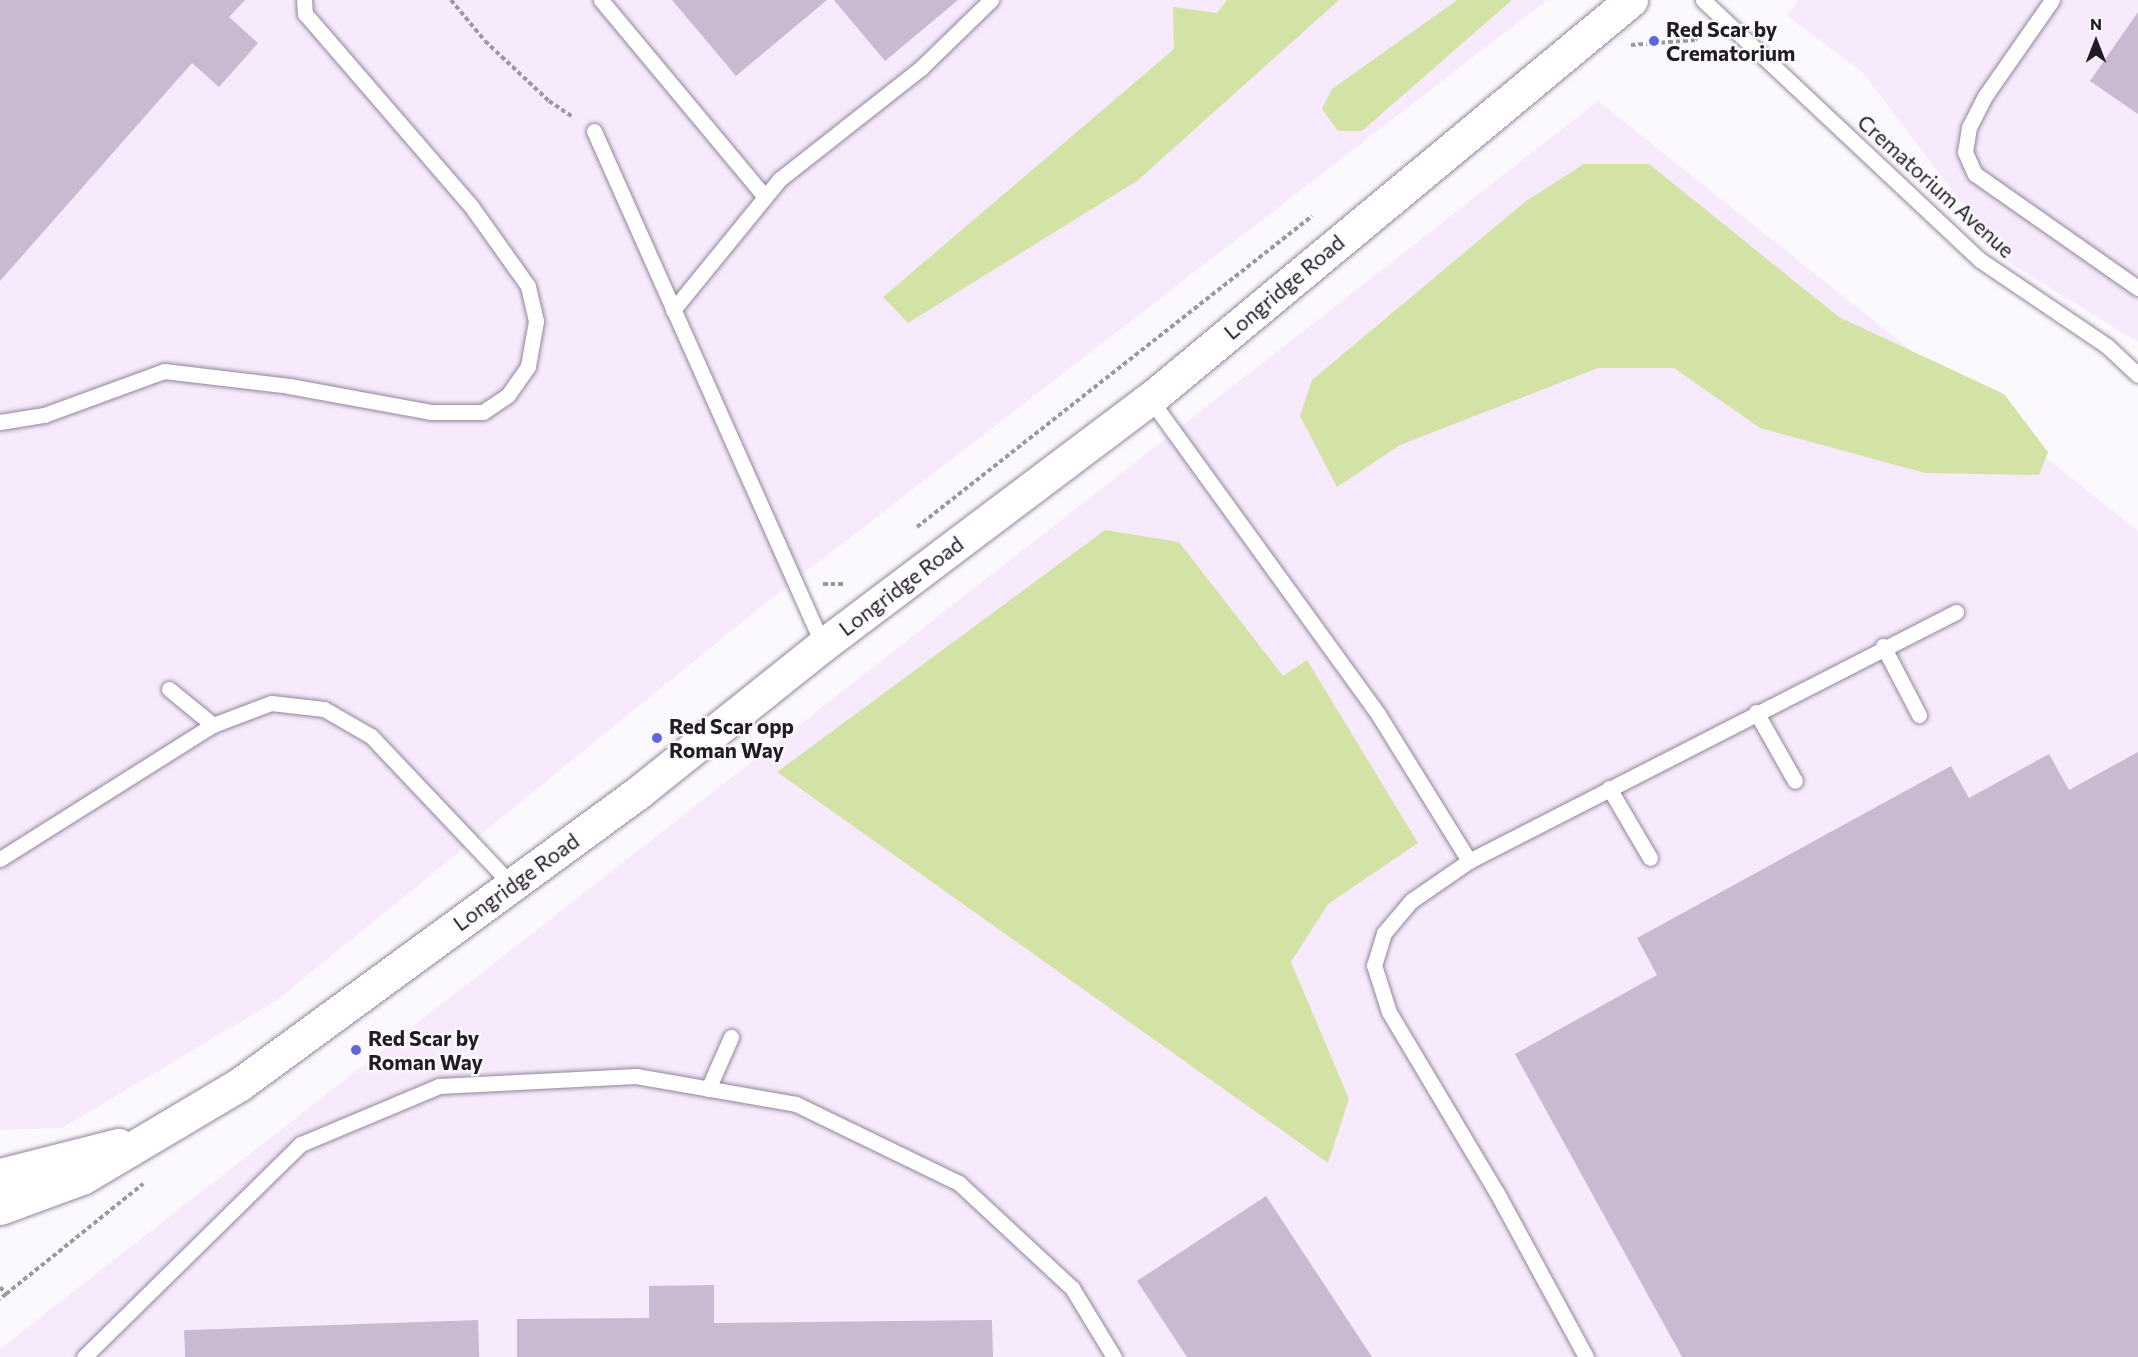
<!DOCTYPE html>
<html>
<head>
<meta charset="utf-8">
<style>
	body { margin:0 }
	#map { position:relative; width:2138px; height:1357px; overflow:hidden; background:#fcf9fe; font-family:Commissioner,sans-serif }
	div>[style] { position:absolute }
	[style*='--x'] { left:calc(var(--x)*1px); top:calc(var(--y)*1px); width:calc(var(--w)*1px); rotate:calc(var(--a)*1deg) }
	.built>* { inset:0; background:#f6eafc }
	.green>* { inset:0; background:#d3e3a6 }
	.building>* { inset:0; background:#c9b9d1; transform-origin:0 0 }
	.path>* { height:4px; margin-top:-2px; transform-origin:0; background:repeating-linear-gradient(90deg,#9d989f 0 4.5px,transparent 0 7.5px) }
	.roads { filter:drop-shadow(0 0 2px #93859b) drop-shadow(0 0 2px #93859b) }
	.lane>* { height:15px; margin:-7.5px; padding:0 7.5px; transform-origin:7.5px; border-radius:7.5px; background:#fff }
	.secondary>* { height:33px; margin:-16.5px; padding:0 16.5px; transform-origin:16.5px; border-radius:16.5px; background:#fff }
	.dots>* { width:16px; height:16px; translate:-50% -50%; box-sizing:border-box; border:3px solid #fcf9fe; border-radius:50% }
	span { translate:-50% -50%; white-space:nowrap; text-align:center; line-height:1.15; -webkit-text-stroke:4.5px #fcf9fe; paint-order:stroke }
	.poi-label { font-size:21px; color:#211b24; font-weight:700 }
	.left { translate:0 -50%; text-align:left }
	.street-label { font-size:21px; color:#211b24 }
	.north { position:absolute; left:2066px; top:12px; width:60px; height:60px; -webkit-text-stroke:4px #fcf9fe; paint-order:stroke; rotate:0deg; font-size:16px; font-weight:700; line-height:24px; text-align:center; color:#211b24 }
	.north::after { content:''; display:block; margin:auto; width:21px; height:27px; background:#211b24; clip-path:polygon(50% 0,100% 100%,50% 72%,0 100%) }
</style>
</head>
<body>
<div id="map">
	<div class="built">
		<div style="clip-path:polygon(0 0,1457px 0,1332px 89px,1362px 131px,1512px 0,1547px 0,768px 601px,277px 1000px,62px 1128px,0 1130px)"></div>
		<div style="clip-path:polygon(1799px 0,2138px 0,2138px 342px,2005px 260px,1863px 73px,1787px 16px)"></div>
		<div style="clip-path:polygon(1598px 101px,2138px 531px,2138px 1357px,0 1357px,0 1349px)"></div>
	</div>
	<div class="green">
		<div style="clip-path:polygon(1227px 0,1339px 0,1137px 181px,908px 323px,883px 297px,1174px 49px,1173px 7px,1217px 13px)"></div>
		<div style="clip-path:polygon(1457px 0,1512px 0,1362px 131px,1338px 131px,1322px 109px,1332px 89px)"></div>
		<div style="clip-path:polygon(1584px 164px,1649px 164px,1839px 317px,2004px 394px,2048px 452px,2039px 475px,1925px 473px,1760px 428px,1674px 368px,1598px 368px,1400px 445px,1337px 487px,1300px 416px,1312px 380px,1526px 201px)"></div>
		<div style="clip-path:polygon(1105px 530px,1179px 542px,1283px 676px,1307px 660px,1418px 843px,1328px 904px,1291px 962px,1349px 1099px,1328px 1163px,777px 772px)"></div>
	</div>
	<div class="building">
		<div style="clip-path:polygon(0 0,245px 0,229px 17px,258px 43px,219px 87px,192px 63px,0 281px)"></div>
		<div style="clip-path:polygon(672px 0,827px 0,736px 76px)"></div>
		<div style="clip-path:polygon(834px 0,958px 0,885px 61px)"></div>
		<div style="clip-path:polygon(2138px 12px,2138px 114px,2090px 81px)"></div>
		<div style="clip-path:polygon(2138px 752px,2138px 1357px,1682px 1357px,1515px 1054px,1657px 975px,1637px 938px,1951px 766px,1969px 798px,2049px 754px,2069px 790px)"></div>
		<div style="clip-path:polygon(1266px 1196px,1372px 1357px,1187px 1357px,1137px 1281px)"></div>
		<div style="clip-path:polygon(714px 1285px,714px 1323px,992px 1320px,993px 1357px,517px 1357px,517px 1319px,649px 1318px,649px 1286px)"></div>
		<div style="left:478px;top:1320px;width:37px;height:294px;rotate:88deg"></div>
	</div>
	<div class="path">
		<div style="--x:451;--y:0;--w:53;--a:50.3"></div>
		<div style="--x:485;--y:41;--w:88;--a:43.2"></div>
		<div style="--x:549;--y:101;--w:29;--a:34"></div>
		<div style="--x:1631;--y:45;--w:64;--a:-4.5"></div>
		<div style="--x:1695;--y:40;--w:10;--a:-53"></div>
		<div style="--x:917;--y:527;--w:503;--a:-38.21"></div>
		<div style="--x:823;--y:584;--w:22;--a:0"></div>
		<div style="--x:0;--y:1287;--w:9;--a:49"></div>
		<div style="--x:6;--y:1294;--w:8;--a:140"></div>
		<div style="--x:6;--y:1294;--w:176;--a:-38.8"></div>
	</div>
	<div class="roads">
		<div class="lane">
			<div style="--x:601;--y:0;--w:256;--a:50.2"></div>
			<div style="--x:1703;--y:0;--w:380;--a:43.2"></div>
			<div style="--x:1980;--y:260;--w:153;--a:34.1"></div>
			<div style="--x:2107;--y:346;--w:42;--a:43.1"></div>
			<div style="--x:2052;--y:0;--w:117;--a:124.9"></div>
			<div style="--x:1985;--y:96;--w:35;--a:117"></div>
			<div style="--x:1969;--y:127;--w:25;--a:99"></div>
			<div style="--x:1965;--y:152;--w:24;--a:66"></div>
			<div style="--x:1975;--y:174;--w:199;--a:35"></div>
			<div style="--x:594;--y:131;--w:563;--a:65.99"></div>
			<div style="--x:673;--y:310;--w:169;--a:-50.8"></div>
			<div style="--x:780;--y:179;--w:179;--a:-38.2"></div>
			<div style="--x:921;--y:68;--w:98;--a:-44.2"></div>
			<div style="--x:1150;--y:399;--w:389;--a:54.1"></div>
			<div style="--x:1378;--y:714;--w:173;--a:58.2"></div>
			<div style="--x:1469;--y:861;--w:547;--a:-27.08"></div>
			<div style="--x:0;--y:422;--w:45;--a:-9"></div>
			<div style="--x:44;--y:415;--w:128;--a:-20.1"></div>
			<div style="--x:164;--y:371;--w:126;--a:6.8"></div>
			<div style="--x:289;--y:386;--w:144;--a:10.4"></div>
			<div style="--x:431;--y:412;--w:52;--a:0"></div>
			<div style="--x:483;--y:412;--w:30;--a:-34"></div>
			<div style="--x:508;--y:395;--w:35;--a:-55"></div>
			<div style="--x:528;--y:366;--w:46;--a:-79.9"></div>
			<div style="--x:536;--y:321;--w:36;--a:-103"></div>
			<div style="--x:528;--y:286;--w:98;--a:-125.5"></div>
			<div style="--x:471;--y:206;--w:254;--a:-130.8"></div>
			<div style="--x:305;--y:14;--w:14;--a:-94"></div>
			<div style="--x:1883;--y:646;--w:78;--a:62.4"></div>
			<div style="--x:169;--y:689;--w:57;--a:39.3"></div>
			<div style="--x:1756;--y:712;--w:79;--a:60.5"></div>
			<div style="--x:1609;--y:788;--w:81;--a:59.6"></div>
			<div style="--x:0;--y:859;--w:252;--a:-32.2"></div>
			<div style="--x:213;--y:725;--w:62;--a:-20.8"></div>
			<div style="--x:271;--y:703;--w:53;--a:6.5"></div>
			<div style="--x:324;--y:709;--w:54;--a:29.9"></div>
			<div style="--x:371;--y:736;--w:205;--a:46.6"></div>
			<div style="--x:1469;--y:861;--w:70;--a:145.4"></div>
			<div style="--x:1411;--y:901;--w:42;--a:130.2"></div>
			<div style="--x:1384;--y:933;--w:34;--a:107"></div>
			<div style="--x:1374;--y:965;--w:49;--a:72.3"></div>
			<div style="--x:1389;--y:1012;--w:211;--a:59.2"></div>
			<div style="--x:1497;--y:1193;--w:187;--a:61.5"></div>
			<div style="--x:708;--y:1089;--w:57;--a:-66.1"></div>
			<div style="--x:84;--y:1357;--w:304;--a:-44.5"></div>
			<div style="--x:301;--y:1144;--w:150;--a:-22.8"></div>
			<div style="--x:439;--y:1086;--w:197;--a:-2.9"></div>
			<div style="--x:636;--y:1076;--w:162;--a:9.9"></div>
			<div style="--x:796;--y:1104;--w:181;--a:25.9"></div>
			<div style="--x:959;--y:1183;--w:154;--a:42.9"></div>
			<div style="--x:1072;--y:1288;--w:81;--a:58.7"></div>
		</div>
		<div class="secondary">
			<div style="--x:0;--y:1175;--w:122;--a:-14.3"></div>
			<div style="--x:0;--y:1208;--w:87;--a:-20.1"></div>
			<div style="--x:82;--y:1178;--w:184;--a:-30.7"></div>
			<div style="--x:240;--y:1084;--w:496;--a:-36.2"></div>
			<div style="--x:640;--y:791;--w:234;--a:-38.6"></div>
			<div style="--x:823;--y:645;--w:409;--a:-37"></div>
			<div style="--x:1150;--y:399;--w:625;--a:-39.68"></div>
		</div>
	</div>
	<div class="dots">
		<div style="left:1654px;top:41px;background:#5e66dd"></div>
		<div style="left:657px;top:738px;background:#5e66dd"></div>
		<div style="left:356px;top:1050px;background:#5e66dd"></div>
	</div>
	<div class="poi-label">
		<span class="left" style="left:1666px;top:41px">Red Scar by<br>Crematorium</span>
		<span class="left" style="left:669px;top:738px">Red Scar opp<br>Roman Way</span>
		<span class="left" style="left:368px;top:1050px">Red Scar by<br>Roman Way</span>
	</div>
	<div class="street-label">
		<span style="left:1936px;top:186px;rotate:42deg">Crematorium Avenue</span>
		<span style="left:1284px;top:287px;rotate:-40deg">Longridge Road</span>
		<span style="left:901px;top:586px;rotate:-37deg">Longridge Road</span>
		<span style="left:516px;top:882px;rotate:-36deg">Longridge Road</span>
	</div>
	<div class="north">N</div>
</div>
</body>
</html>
